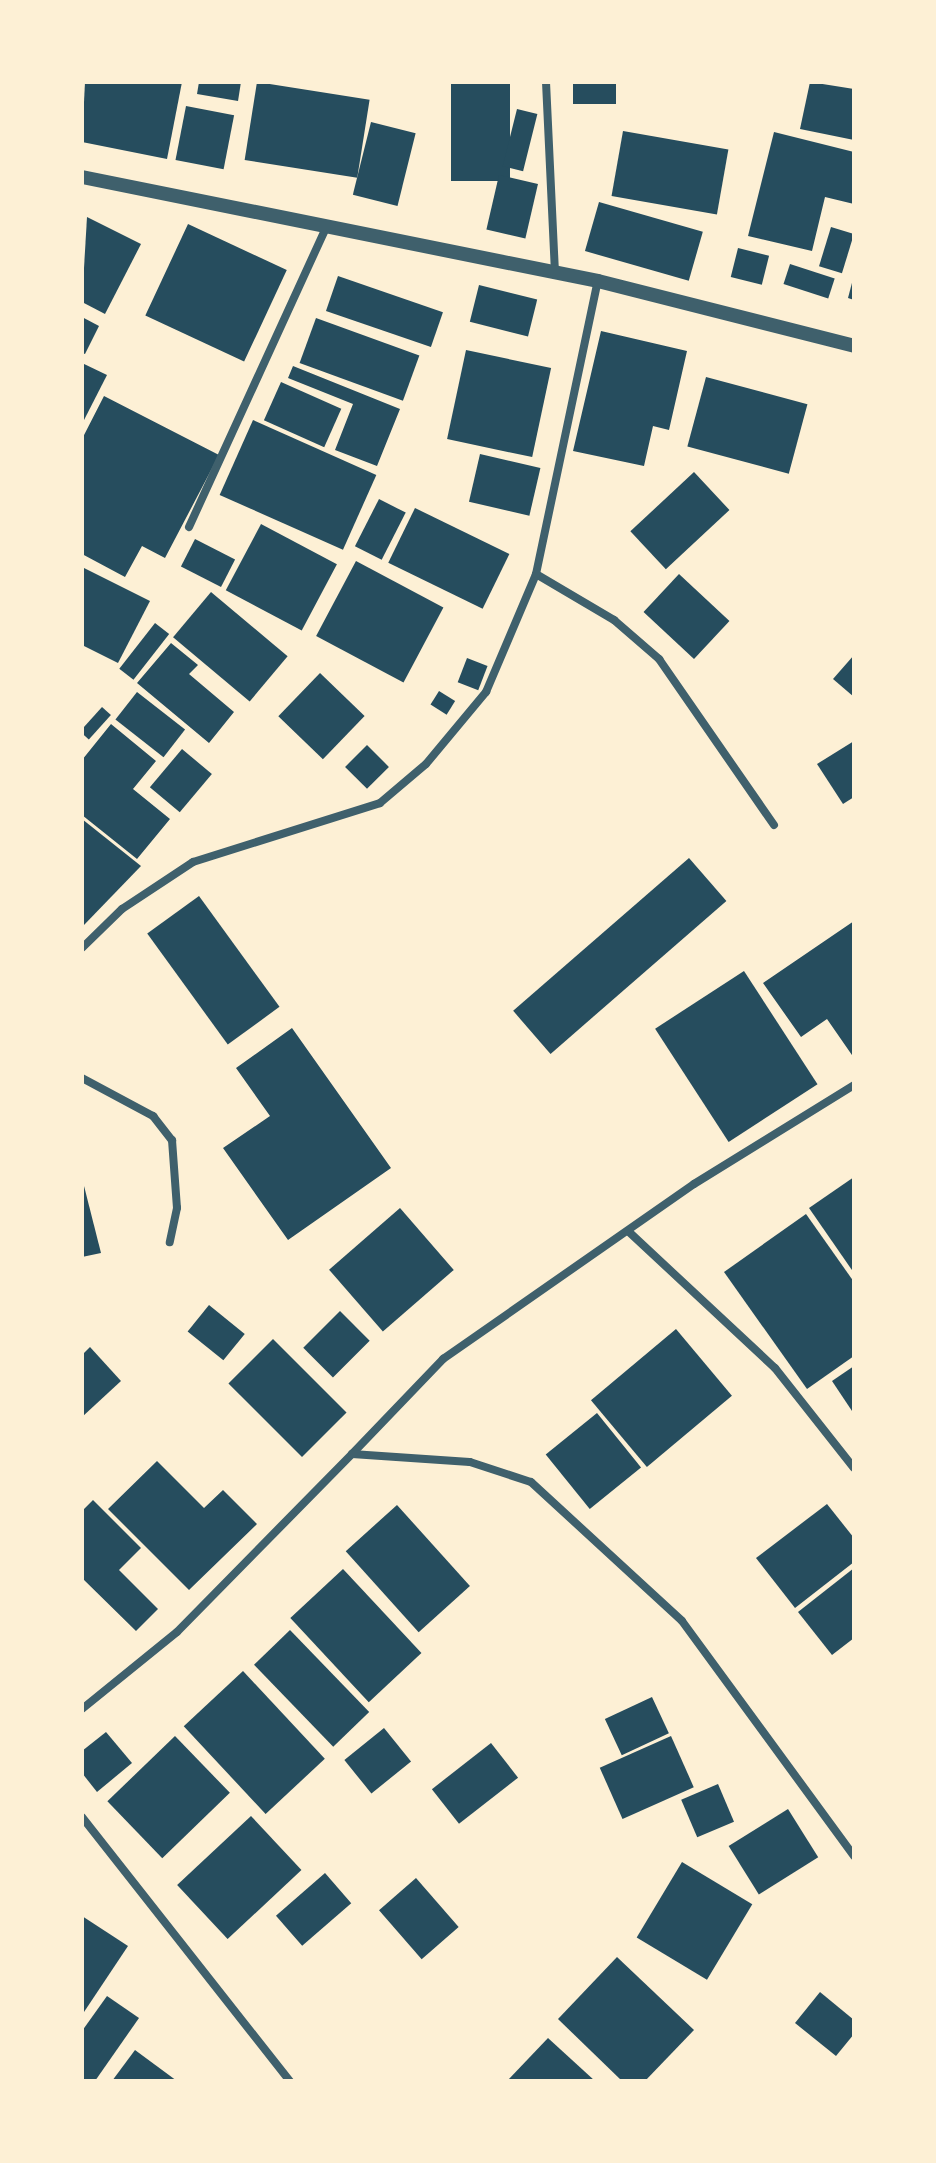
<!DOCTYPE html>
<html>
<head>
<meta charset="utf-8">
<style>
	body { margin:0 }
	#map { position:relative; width:936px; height:2163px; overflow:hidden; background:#fdf0d5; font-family:"Noto Sans",sans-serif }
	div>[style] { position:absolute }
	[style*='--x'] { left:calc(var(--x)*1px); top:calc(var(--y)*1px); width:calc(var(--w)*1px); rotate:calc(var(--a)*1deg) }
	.building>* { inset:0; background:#264d5e; transform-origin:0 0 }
	.minor>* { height:8px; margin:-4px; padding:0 4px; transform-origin:4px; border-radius:4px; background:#3f606c }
	.tertiary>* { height:14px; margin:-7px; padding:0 7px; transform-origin:7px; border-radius:7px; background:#3f606c }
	span { translate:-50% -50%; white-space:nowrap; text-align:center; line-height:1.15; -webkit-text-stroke:7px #fdf0d5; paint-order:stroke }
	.frame { position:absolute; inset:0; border:84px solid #fdf0d5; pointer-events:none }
</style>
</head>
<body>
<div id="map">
	<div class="building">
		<div style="clip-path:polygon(85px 82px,182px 82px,167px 159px,82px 142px)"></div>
		<div style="clip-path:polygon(199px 82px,241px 82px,238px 101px,197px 94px)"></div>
		<div style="left:257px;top:82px;width:114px;height:79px;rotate:9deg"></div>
		<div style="left:451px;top:82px;width:59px;height:99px"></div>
		<div style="left:573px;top:82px;width:43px;height:22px"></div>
		<div style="clip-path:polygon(810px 82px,854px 89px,854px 140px,800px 129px)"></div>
		<div style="left:186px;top:106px;width:49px;height:55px;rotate:11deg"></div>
		<div style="left:517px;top:109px;width:21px;height:59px;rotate:14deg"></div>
		<div style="left:371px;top:122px;width:46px;height:75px;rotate:14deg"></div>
		<div style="left:623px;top:131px;width:107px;height:66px;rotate:10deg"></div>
		<div style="clip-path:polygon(774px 132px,854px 152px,854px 204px,825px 197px,812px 251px,748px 236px)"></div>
		<div style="left:499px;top:175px;width:40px;height:56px;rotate:13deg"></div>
		<div style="left:599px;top:202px;width:108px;height:51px;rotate:16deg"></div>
		<div style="clip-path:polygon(87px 217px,141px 244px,105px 314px,82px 302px)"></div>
		<div style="left:188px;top:224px;width:109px;height:101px;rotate:25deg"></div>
		<div style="left:831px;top:227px;width:24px;height:41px;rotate:17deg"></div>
		<div style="left:738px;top:248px;width:32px;height:30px;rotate:14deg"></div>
		<div style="left:790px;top:264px;width:47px;height:21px;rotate:18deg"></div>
		<div style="left:338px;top:276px;width:111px;height:37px;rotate:19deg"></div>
		<div style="clip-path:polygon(853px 279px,854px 279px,854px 300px,848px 298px)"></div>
		<div style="left:479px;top:285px;width:60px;height:38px;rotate:14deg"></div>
		<div style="clip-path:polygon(82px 317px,99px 326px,85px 354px,82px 353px)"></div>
		<div style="left:316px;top:318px;width:110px;height:48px;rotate:20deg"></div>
		<div style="clip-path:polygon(601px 331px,687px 351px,669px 430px,653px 426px,644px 466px,573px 451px)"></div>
		<div style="left:466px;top:350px;width:87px;height:91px;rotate:12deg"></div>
		<div style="clip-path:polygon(82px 363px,107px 375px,82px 424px)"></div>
		<div style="clip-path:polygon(293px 366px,400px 409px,377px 466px,335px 450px,353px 404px,288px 378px)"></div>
		<div style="left:706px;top:377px;width:105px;height:72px;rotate:15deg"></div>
		<div style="left:281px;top:382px;width:66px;height:42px;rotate:24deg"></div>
		<div style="clip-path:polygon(104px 396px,219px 455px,165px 558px,142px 546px,125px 577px,82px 554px,82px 439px)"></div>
		<div style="left:253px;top:420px;width:135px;height:82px;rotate:24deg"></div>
		<div style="left:480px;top:454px;width:62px;height:49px;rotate:13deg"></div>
		<div style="left:694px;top:472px;width:52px;height:87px;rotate:47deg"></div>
		<div style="left:379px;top:499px;width:30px;height:53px;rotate:27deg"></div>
		<div style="left:415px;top:508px;width:105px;height:61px;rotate:26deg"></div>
		<div style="left:261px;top:524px;width:86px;height:75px;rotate:28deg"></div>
		<div style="left:195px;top:539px;width:45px;height:31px;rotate:27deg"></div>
		<div style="left:356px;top:561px;width:99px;height:85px;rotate:28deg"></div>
		<div style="clip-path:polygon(82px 567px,150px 601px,118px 663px,82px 645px)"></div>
		<div style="left:679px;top:574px;width:69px;height:52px;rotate:43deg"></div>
		<div style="left:211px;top:592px;width:100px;height:59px;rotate:40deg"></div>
		<div style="left:155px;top:623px;width:18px;height:58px;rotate:38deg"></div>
		<div style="clip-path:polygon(171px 643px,198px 665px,189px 674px,234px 712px,209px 743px,137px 683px)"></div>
		<div style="clip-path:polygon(854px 655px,854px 697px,833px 679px)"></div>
		<div style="left:467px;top:658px;width:22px;height:26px;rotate:21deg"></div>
		<div style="left:320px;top:673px;width:62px;height:60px;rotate:44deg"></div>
		<div style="left:439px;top:691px;width:19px;height:16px;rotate:32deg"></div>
		<div style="left:137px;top:692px;width:61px;height:35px;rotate:38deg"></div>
		<div style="left:102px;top:707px;width:12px;height:33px;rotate:42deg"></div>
		<div style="clip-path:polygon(111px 724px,156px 761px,133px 789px,170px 819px,137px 859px,82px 815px,82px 760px)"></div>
		<div style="clip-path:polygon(854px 741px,854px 797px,843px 804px,817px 764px)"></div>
		<div style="left:367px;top:745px;width:31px;height:31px;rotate:45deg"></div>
		<div style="left:182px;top:749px;width:39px;height:50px;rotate:40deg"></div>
		<div style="clip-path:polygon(82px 819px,141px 866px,84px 925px,82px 923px)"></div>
		<div style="left:689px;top:858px;width:57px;height:233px;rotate:49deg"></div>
		<div style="left:199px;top:896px;width:137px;height:64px;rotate:54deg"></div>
		<div style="clip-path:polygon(854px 921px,854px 1058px,827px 1019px,801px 1037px,763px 983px)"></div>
		<div style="left:744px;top:971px;width:135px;height:106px;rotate:57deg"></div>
		<div style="clip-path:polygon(292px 1028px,391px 1168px,288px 1240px,223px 1148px,270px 1116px,236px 1068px)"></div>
		<div style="clip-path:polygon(854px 1177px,854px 1273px,809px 1208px)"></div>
		<div style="clip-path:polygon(82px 1178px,101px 1253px,82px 1257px)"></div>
		<div style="left:400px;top:1208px;width:82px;height:94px;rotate:49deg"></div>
		<div style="clip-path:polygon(806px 1214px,854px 1282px,854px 1356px,807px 1389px,724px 1272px)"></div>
		<div style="left:209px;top:1305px;width:46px;height:34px;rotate:39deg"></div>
		<div style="left:340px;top:1311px;width:42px;height:52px;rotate:45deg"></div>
		<div style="left:676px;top:1329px;width:87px;height:111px;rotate:50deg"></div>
		<div style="left:273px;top:1339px;width:104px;height:63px;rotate:45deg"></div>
		<div style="clip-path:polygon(90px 1347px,121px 1381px,82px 1417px,82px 1355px)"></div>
		<div style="clip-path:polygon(854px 1366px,854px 1414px,832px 1381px)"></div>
		<div style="left:597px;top:1413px;width:70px;height:66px;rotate:51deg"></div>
		<div style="clip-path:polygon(157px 1461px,204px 1508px,223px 1490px,257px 1524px,189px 1590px,108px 1509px)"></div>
		<div style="clip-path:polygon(93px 1500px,141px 1548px,119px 1570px,158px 1609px,136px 1631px,82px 1578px,82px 1511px)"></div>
		<div style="clip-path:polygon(827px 1504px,854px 1538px,854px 1562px,795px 1608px,756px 1558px)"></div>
		<div style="left:397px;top:1505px;width:109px;height:69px;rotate:48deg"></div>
		<div style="clip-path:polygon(854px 1568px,854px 1638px,832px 1655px,798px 1612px)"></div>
		<div style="left:343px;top:1569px;width:115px;height:72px;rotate:47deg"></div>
		<div style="left:290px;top:1630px;width:114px;height:50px;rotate:46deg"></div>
		<div style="left:243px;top:1671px;width:120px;height:81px;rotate:47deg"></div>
		<div style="left:652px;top:1697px;width:40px;height:52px;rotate:65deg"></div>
		<div style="left:384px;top:1728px;width:43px;height:51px;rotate:51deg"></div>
		<div style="clip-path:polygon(106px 1732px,132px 1763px,97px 1792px,82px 1773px,82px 1751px)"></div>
		<div style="left:175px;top:1736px;width:79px;height:94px;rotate:46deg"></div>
		<div style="left:671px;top:1736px;width:56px;height:78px;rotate:66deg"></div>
		<div style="left:491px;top:1743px;width:44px;height:75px;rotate:52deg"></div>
		<div style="left:718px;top:1784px;width:41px;height:40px;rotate:67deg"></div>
		<div style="left:788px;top:1809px;width:57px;height:70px;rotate:58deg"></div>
		<div style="left:251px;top:1816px;width:74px;height:101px;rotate:47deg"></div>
		<div style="left:682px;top:1862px;width:82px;height:88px;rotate:31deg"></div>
		<div style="left:325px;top:1873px;width:40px;height:65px;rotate:49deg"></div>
		<div style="left:416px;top:1878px;width:65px;height:49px;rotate:49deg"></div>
		<div style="clip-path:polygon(82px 1916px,128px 1946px,82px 2015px)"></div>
		<div style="clip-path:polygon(617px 1957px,694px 2030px,645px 2081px,622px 2081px,558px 2019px)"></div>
		<div style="clip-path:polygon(820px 1992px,854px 2020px,854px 2034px,836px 2056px,795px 2023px)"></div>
		<div style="clip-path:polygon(107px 1996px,139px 2018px,95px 2081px,82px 2081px,82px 2031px)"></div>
		<div style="clip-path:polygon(548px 2038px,595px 2081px,507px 2081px)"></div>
		<div style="clip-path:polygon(135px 2050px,177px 2081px,112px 2081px)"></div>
	</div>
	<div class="minor">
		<div style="--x:546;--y:82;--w:191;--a:87.3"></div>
		<div style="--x:189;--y:527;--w:333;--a:-65.4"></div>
		<div style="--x:536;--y:574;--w:91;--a:30.5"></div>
		<div style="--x:614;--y:620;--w:60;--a:40.9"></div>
		<div style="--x:659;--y:659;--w:202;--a:55.3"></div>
		<div style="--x:82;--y:948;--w:56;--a:-44.3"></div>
		<div style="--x:122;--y:909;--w:85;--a:-33.5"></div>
		<div style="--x:193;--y:862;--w:196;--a:-17.5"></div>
		<div style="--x:380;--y:803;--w:60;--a:-40.3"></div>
		<div style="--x:426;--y:764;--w:94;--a:-50.2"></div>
		<div style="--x:486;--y:692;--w:128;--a:-67"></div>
		<div style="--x:536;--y:574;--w:299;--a:-78.1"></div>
		<div style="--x:82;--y:1078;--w:81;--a:28.2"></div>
		<div style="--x:153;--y:1116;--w:31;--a:52"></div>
		<div style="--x:172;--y:1140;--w:68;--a:85.8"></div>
		<div style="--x:177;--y:1208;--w:35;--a:102"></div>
		<div style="--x:628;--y:1231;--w:201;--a:43"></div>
		<div style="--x:775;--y:1368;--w:127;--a:51.7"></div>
		<div style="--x:352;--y:1454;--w:132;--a:-46.2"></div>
		<div style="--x:443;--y:1359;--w:306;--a:-34.9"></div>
		<div style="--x:694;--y:1184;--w:188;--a:-31.7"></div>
		<div style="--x:82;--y:1709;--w:122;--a:-39"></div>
		<div style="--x:177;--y:1632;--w:250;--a:-45.5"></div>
		<div style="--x:352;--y:1454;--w:118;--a:3.9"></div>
		<div style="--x:470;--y:1462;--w:64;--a:18.2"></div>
		<div style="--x:531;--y:1482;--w:205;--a:42.6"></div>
		<div style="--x:682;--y:1621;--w:291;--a:53.8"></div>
		<div style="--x:82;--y:1817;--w:336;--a:51.8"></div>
	</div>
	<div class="tertiary">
		<div style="--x:82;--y:177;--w:526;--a:11.4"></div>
		<div style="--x:598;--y:281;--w:264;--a:14.2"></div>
	</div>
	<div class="frame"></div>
</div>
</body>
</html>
